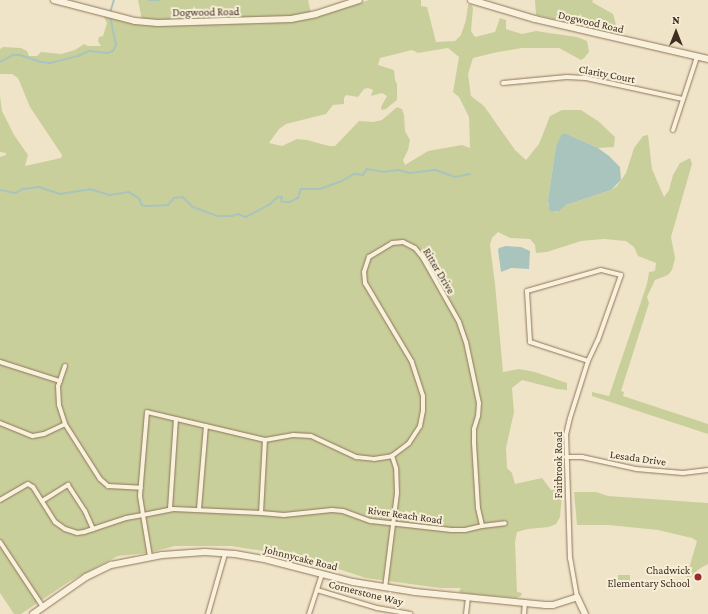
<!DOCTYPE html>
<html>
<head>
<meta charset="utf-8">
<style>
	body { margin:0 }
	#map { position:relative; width:708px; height:614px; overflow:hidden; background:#f0e4c8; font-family:"Crimson Pro",serif }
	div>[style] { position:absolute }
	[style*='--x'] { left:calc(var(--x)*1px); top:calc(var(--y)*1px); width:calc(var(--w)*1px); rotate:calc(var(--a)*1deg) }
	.green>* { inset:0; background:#c9cf9b; transform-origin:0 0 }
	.water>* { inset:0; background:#a9c4bc }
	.stream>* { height:1.5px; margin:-0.75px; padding:0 0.75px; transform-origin:0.75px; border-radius:0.75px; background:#a9c4bc }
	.roads { filter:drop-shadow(0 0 1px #8d765c) drop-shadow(0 0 1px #8d765c) }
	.street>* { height:4px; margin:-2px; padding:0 2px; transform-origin:2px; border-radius:2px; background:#faf1dc }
	.secondary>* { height:6px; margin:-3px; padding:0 3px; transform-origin:3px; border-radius:3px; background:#faf1dc }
	.dots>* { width:11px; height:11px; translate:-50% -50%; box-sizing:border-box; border:2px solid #f7eed8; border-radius:50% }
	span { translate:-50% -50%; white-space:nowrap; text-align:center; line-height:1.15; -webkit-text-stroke:4px #f7eed8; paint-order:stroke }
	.street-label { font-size:11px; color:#3d2e20 }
	.poi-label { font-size:11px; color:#3d2e20 }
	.right { translate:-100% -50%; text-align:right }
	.north { position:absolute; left:656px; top:12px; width:40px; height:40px; -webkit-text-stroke:3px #f7eed8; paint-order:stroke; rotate:0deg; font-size:11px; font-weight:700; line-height:16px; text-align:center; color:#3d2e20 }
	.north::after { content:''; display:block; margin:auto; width:14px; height:18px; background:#3d2e20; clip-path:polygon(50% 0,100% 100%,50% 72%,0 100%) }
</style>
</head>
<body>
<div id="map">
	<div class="green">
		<div style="clip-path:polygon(138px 0,308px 0,311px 13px,292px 17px,244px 19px,142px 20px)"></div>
		<div style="clip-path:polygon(evenodd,369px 0,421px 0,421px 6px,427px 7px,436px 42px,455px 41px,461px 35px,466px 20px,468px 5px,471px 4px,473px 8px,471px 31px,475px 37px,495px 32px,500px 18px,506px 20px,506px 29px,522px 34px,536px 31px,549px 33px,577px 37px,587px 41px,589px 52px,584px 58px,581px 60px,559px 48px,522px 48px,493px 53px,473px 58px,468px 74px,471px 96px,484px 106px,515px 150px,526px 160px,539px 144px,550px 116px,562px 110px,581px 110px,598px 121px,615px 137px,614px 147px,598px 148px,567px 134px,556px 146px,548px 200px,548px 206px,552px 212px,556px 212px,566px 205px,611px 190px,617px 186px,626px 173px,634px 148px,643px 136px,648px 135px,652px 169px,664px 197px,669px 190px,673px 175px,680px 163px,690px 158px,692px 164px,671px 237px,675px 258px,672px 270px,668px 275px,655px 280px,647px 297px,649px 303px,621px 391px,624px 392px,623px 396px,708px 424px,708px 434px,592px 396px,592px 392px,609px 396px,647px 284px,649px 272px,655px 271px,656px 263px,638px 256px,634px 247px,626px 241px,604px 239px,581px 241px,547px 252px,536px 253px,535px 245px,530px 239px,510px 238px,498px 232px,492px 238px,490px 245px,495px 284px,503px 372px,519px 369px,535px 372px,567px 383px,567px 390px,557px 389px,522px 380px,512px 388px,514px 412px,506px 448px,507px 468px,512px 473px,515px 484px,542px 478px,551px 490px,557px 490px,562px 495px,560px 517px,556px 524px,549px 527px,528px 529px,517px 532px,515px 542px,517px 592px,522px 593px,521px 596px,516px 598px,461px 593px,459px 591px,461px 588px,440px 588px,366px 578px,301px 557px,231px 546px,175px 546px,148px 553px,118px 556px,70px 581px,21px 614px,14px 614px,0 593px,0 157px,6px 155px,6px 153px,0 152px,0 96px,2px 111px,14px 135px,28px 155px,25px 166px,61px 158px,62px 155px,30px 107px,18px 78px,12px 74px,0 74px,0 49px,3px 47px,21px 48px,27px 51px,29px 56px,37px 56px,41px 52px,61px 54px,75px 50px,84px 44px,88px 46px,101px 46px,98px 41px,99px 37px,103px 36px,107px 23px,103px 15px,161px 26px,274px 23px,320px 16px,369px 0,448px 48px,459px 57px,453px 92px,459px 97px,469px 117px,470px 148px,462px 145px,428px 151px,405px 165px,403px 160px,408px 150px,410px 140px,405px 131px,404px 115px,402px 109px,397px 107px,382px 120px,373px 122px,359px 121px,335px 146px,329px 146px,307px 140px,297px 139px,282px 146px,269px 143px,279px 129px,286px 124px,326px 114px,333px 105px,344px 104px,344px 98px,346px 95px,358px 97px,364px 89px,368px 88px,373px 90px,371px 96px,382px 93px,387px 96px,381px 107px,382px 110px,386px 109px,397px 100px,397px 84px,395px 80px,394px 70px,378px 65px,380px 58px,412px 50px,418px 53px,448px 48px)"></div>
		<div style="clip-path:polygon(535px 0,593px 0,592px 2px,613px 14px,619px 35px,536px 15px)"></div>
		<div style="clip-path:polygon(574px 492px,596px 492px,608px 496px,708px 503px,708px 564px,699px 569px,685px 582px,697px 541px,692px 538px,658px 530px,608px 525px,577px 525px)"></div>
		<div style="left:618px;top:575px;width:12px;height:9px"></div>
	</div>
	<div class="water">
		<div style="clip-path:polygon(562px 134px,567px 134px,598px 148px,609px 156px,620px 167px,621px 180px,611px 190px,566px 205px,559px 211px,552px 212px,549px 210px,548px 200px,556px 146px)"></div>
		<div style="clip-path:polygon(506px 246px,521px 247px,530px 251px,529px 269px,511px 268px,501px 272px,498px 250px,499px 248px)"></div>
	</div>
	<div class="stream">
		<div style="--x:149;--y:0;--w:10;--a:0"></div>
		<div style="--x:110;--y:13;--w:14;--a:-73"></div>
		<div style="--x:0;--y:62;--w:15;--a:-28"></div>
		<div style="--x:13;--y:55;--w:7;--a:0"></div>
		<div style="--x:20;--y:55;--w:22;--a:18"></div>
		<div style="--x:41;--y:62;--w:9;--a:6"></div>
		<div style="--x:50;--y:63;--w:29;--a:-14"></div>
		<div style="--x:78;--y:56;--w:12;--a:-24"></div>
		<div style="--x:89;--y:51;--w:18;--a:6"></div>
		<div style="--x:107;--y:53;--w:6;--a:-18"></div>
		<div style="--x:113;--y:51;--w:7;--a:-63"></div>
		<div style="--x:116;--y:45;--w:29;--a:-102"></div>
		<div style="--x:0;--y:190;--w:16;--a:11"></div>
		<div style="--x:16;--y:193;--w:8;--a:-30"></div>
		<div style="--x:23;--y:189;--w:16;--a:-7"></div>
		<div style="--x:39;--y:187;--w:22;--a:18"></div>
		<div style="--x:60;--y:194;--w:30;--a:-9"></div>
		<div style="--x:90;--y:189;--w:21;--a:17"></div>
		<div style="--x:110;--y:195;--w:19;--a:-9"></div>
		<div style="--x:129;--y:192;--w:13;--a:32"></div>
		<div style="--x:140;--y:199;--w:6;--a:72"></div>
		<div style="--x:142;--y:205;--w:3;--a:18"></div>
		<div style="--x:145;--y:206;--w:23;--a:-2"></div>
		<div style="--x:168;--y:205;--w:9;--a:-49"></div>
		<div style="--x:174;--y:198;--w:9;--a:-6"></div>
		<div style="--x:183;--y:197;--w:14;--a:45"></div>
		<div style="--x:193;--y:207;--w:27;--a:20"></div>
		<div style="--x:218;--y:216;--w:14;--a:0"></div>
		<div style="--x:232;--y:216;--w:6;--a:-18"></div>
		<div style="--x:238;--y:214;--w:9;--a:21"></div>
		<div style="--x:246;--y:217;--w:26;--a:-28"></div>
		<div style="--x:269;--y:205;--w:12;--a:-42"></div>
		<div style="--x:278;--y:197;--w:4;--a:0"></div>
		<div style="--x:282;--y:197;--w:5;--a:90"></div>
		<div style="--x:282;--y:202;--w:8;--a:0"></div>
		<div style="--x:290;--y:202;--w:9;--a:-27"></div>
		<div style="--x:298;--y:198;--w:9;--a:-72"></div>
		<div style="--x:301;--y:189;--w:19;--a:0"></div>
		<div style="--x:320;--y:189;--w:23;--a:-20"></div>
		<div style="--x:342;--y:181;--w:14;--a:-30"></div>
		<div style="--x:354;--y:174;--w:9;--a:6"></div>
		<div style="--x:363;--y:175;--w:7;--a:-56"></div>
		<div style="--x:367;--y:169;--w:17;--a:10"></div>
		<div style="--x:384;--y:172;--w:15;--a:-8"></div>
		<div style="--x:399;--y:170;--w:11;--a:15"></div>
		<div style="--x:410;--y:173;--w:26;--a:-7"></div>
		<div style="--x:436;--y:170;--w:20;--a:20"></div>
		<div style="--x:455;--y:177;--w:15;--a:-11"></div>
	</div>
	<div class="roads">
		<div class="street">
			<div style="--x:503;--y:83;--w:64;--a:-5.4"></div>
			<div style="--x:567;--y:77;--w:19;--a:3"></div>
			<div style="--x:586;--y:78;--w:99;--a:12.2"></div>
			<div style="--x:673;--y:130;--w:77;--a:-71.8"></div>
			<div style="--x:0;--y:362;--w:63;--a:17.6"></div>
			<div style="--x:65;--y:366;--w:21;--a:109"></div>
			<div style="--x:58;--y:386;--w:19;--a:87"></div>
			<div style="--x:59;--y:405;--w:20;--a:72"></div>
			<div style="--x:65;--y:424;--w:65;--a:57.5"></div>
			<div style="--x:100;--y:479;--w:11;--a:41"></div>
			<div style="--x:108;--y:486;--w:33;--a:3"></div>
			<div style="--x:0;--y:423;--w:35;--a:22"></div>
			<div style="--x:33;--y:436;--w:11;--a:-10"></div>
			<div style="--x:44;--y:434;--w:23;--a:-25"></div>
			<div style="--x:265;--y:440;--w:28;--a:-10"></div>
			<div style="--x:293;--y:435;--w:18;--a:3"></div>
			<div style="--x:311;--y:436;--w:50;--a:25"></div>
			<div style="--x:356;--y:457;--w:18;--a:6"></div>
			<div style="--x:374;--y:459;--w:18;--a:-9"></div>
			<div style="--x:392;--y:456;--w:21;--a:-37"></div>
			<div style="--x:409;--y:443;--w:20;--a:-57"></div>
			<div style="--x:420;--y:426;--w:15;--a:-79"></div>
			<div style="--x:423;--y:411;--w:15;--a:-90"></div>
			<div style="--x:423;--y:396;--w:36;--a:-108"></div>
			<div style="--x:412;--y:362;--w:92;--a:-120.7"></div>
			<div style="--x:365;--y:283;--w:11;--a:-95"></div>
			<div style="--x:364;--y:272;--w:16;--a:-72"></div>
			<div style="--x:369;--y:257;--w:27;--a:-31"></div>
			<div style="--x:392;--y:243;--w:11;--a:-5"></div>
			<div style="--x:403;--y:242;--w:13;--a:27"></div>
			<div style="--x:415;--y:248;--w:13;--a:51"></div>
			<div style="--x:423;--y:258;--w:73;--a:60.6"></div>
			<div style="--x:459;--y:322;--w:21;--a:71"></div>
			<div style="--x:466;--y:342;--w:62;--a:78"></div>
			<div style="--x:479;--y:403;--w:13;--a:94"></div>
			<div style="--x:478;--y:416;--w:14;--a:107"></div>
			<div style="--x:474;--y:429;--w:14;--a:90"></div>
			<div style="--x:474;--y:443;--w:65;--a:86.5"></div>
			<div style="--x:478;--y:508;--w:18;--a:77"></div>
			<div style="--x:566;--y:457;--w:16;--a:0"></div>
			<div style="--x:582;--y:457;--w:55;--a:12.5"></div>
			<div style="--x:636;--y:469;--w:47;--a:4.9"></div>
			<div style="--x:683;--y:473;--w:25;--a:-7"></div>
			<div style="--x:0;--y:500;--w:32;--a:-30"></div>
			<div style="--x:28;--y:484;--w:6;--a:31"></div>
			<div style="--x:33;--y:487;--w:41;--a:57.8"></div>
			<div style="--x:55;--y:522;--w:12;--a:35"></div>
			<div style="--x:65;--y:529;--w:13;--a:18"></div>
			<div style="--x:77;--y:533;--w:7;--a:-8"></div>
			<div style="--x:84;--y:532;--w:44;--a:-18.4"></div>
			<div style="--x:126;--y:518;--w:17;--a:-10"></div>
			<div style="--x:143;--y:515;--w:31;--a:-11"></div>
			<div style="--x:173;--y:509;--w:88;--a:2.6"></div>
			<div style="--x:261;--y:513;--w:73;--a:-86.9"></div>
			<div style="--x:265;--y:440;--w:121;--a:-166.7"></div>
			<div style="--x:147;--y:412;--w:84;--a:94.8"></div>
			<div style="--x:140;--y:496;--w:19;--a:81"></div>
			<div style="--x:143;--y:515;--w:43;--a:80.5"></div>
			<div style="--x:42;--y:501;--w:31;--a:-32"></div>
			<div style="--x:68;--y:485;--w:31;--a:57"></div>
			<div style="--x:85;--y:511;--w:20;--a:66"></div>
			<div style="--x:170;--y:509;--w:90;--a:-86.2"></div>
			<div style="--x:199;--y:509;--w:83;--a:-85.2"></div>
			<div style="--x:261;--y:513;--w:23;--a:5"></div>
			<div style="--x:284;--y:515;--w:48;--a:-5.9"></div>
			<div style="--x:332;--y:510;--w:11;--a:5"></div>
			<div style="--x:343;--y:511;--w:30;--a:20"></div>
			<div style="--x:371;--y:521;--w:81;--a:6.4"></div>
			<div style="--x:451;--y:530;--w:14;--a:0"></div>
			<div style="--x:465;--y:530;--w:17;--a:-13"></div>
			<div style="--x:482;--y:526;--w:23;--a:-7"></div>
			<div style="--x:0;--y:542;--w:78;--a:56.5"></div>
			<div style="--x:385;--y:588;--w:96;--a:-82.8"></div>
			<div style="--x:397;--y:493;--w:25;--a:-92"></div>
			<div style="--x:396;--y:468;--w:13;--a:-108"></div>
			<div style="--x:317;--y:590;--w:63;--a:16.7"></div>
			<div style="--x:377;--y:608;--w:34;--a:10"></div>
			<div style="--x:577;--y:597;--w:39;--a:-100"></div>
			<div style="--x:570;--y:559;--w:124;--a:-91.8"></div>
			<div style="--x:566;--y:435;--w:17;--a:-77"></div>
			<div style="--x:570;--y:418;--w:60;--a:-72.5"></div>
			<div style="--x:588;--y:361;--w:23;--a:-65"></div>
			<div style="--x:598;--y:340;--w:69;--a:-70.5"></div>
			<div style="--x:621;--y:275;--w:21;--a:-166"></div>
			<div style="--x:601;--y:270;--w:77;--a:164.2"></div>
			<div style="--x:527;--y:291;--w:51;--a:86.6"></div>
			<div style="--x:530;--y:342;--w:61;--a:18.1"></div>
			<div style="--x:208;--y:614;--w:62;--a:-74.2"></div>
			<div style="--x:309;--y:614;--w:42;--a:-72"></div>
			<div style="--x:466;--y:614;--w:16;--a:-83"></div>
			<div style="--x:524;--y:614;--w:12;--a:-85"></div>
		</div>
		<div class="secondary">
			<div style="--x:54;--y:0;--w:84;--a:14.5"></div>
			<div style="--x:135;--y:21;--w:23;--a:5"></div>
			<div style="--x:158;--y:23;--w:133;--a:-1.7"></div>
			<div style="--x:291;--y:19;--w:25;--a:-11"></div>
			<div style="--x:316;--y:14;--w:45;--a:-18"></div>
			<div style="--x:471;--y:0;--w:67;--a:16.5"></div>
			<div style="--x:535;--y:19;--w:178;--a:13"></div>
			<div style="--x:33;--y:614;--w:65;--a:-34.9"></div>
			<div style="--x:86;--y:577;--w:28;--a:-26"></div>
			<div style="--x:111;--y:565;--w:52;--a:-11.1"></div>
			<div style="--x:162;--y:555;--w:43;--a:-4"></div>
			<div style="--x:205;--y:552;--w:30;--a:4"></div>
			<div style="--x:235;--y:554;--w:34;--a:10"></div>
			<div style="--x:268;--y:560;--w:88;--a:14.5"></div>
			<div style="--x:353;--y:582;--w:63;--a:9.2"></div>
			<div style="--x:415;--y:592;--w:131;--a:5.7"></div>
			<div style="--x:545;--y:605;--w:8;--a:0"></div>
			<div style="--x:553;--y:605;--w:25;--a:-18"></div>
			<div style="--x:577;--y:597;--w:19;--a:65"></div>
		</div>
	</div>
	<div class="dots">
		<div style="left:698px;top:577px;background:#9e2a2b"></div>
	</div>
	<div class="street-label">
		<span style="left:206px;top:12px;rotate:-1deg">Dogwood Road</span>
		<span style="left:591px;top:22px;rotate:13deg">Dogwood Road</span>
		<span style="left:607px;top:74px;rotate:11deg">Clarity Court</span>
		<span style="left:439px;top:271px;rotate:59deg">Ritter Drive</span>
		<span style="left:638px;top:458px;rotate:8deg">Lesada Drive</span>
		<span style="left:558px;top:465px;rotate:-90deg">Fairbrook Road</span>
		<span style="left:405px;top:515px;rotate:8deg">River Reach Road</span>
		<span style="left:301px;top:558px;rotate:14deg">Johnnycake Road</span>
		<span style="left:366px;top:593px;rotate:14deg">Cornerstone Way</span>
	</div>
	<div class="poi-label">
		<span class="right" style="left:690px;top:577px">Chadwick<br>Elementary School</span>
	</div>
	<div class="north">N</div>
</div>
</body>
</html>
